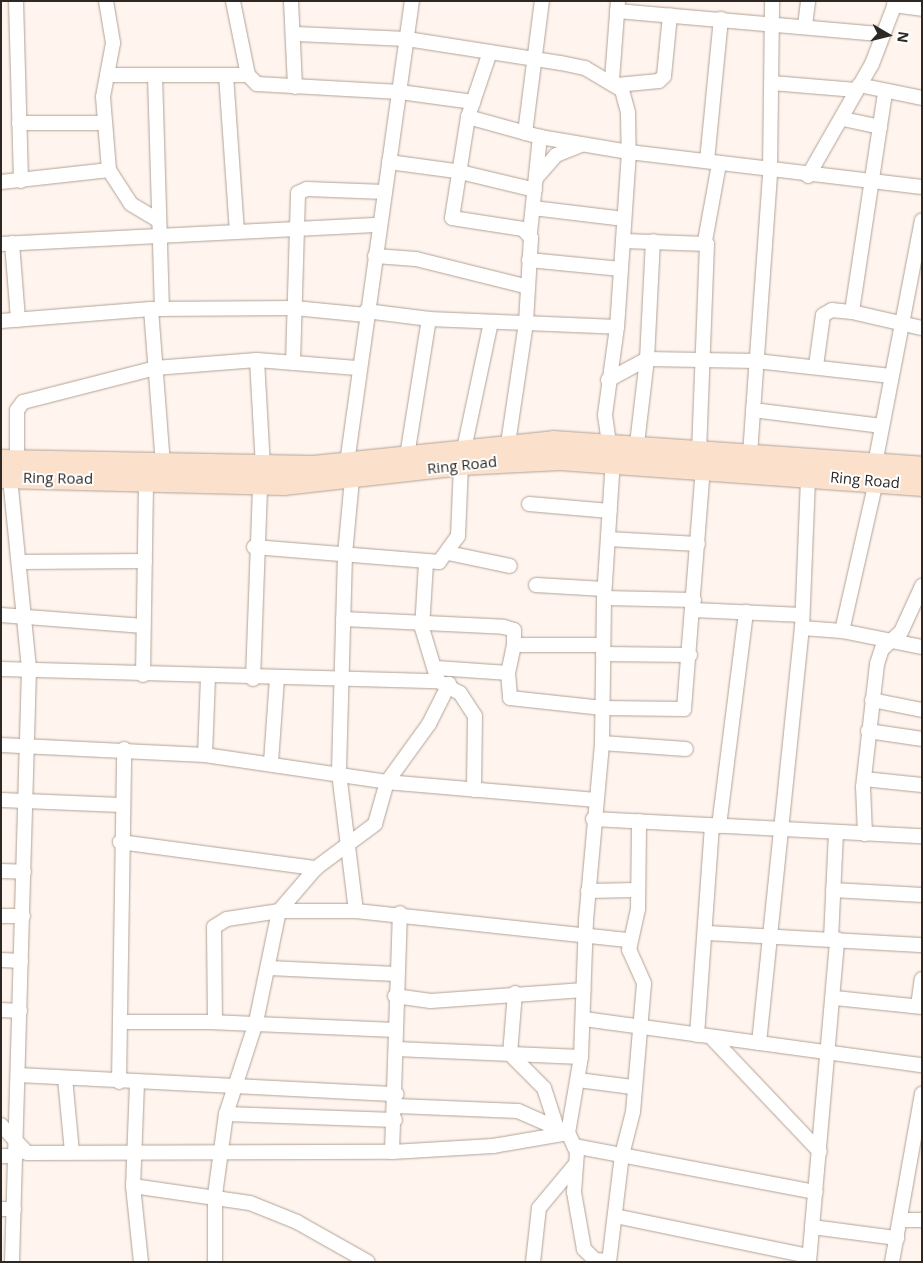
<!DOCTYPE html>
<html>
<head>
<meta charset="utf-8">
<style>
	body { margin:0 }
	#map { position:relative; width:923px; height:1263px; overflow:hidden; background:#fff5ee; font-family:"Open Sans",sans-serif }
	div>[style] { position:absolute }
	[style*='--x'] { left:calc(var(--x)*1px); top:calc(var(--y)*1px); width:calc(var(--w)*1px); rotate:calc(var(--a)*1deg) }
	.roads { filter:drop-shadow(0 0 1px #b1a296) drop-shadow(0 0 1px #b1a296) }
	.street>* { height:14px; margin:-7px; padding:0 7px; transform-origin:7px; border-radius:7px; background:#fff }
	.primary>* { height:21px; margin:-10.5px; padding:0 10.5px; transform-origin:10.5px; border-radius:10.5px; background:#fbe0cc }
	span { translate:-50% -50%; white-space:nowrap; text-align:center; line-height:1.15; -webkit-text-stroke:4px #fff; paint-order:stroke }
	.street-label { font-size:15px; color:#2e2824 }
	.frame { position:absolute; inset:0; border:2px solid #2e2824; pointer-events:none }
	.north { position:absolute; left:863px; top:10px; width:50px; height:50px; -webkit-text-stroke:4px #fff; paint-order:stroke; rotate:98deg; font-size:14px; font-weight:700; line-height:20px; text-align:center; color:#2e2824 }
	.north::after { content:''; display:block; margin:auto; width:18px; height:22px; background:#2e2824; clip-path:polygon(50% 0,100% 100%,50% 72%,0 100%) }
</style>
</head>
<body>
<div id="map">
	<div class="roads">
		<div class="street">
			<div style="--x:16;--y:1;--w:180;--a:88.4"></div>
			<div style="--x:106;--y:1;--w:43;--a:80.5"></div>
			<div style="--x:113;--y:43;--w:55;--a:100.5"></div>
			<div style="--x:103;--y:97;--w:73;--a:85.3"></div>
			<div style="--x:109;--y:170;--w:40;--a:57.1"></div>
			<div style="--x:131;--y:204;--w:33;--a:31"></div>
			<div style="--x:291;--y:1;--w:86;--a:87.3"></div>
			<div style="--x:894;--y:5;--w:28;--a:8"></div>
			<div style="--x:617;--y:11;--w:266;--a:5"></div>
			<div style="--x:805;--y:26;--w:25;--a:-83"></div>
			<div style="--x:296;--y:34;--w:111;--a:2.6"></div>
			<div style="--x:407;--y:39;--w:156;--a:8.9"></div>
			<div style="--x:561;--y:63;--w:25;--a:12"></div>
			<div style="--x:585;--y:68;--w:43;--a:30.7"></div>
			<div style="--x:622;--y:90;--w:24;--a:75"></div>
			<div style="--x:628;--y:113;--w:39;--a:89"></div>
			<div style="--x:629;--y:152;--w:175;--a:93.9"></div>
			<div style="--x:617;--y:327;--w:89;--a:97.8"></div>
			<div style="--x:605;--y:415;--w:27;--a:82"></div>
			<div style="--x:490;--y:52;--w:69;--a:108.7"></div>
			<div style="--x:468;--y:117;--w:102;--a:99"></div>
			<div style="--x:452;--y:218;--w:72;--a:8.8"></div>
			<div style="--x:523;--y:229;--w:12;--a:48"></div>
			<div style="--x:531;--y:238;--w:85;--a:93.4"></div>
			<div style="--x:526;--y:323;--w:122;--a:98.5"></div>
			<div style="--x:107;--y:75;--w:141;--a:0"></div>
			<div style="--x:248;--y:75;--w:76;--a:-101.5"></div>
			<div style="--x:155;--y:75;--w:234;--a:88.3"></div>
			<div style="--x:226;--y:75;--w:157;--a:86"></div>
			<div style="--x:248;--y:75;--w:13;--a:45"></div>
			<div style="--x:257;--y:84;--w:143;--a:3.2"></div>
			<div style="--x:400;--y:92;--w:74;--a:7.8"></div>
			<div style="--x:612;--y:80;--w:79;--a:-85.7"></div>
			<div style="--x:772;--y:83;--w:84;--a:4.8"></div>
			<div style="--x:617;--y:85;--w:42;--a:-5.4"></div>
			<div style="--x:659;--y:81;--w:7;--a:-45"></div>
			<div style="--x:664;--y:76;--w:61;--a:-84.4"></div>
			<div style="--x:859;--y:85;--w:64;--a:11.7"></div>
			<div style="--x:885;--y:93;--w:221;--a:98.6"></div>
			<div style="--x:852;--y:312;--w:72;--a:12.9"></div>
			<div style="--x:468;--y:117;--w:75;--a:15.5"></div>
			<div style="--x:540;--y:137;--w:90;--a:9.6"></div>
			<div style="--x:629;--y:152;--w:295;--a:6.8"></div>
			<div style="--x:843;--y:119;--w:38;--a:12"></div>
			<div style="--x:19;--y:123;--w:85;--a:0"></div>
			<div style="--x:525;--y:133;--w:133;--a:-82.7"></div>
			<div style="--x:707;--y:161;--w:143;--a:-84.4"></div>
			<div style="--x:389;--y:162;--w:68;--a:7.7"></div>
			<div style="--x:456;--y:171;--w:81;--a:13.5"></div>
			<div style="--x:808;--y:176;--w:129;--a:-60.3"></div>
			<div style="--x:872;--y:64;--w:67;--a:-69.1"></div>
			<div style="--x:537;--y:177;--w:29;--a:-49"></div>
			<div style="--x:556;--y:155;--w:27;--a:-22"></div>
			<div style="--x:1;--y:182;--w:109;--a:-6.3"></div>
			<div style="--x:533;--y:208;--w:92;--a:6.9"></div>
			<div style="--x:530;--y:233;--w:97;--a:-84.1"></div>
			<div style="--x:624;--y:241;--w:83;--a:2.1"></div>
			<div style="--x:707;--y:244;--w:205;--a:92.2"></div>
			<div style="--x:705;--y:241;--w:78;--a:-79.7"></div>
			<div style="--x:12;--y:243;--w:77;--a:85.5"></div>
			<div style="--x:1;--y:244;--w:379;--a:-2.9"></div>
			<div style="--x:375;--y:256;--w:41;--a:4.2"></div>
			<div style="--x:416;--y:259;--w:115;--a:14"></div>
			<div style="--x:529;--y:260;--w:92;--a:5.6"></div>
			<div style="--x:151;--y:309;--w:156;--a:85.6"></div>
			<div style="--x:366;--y:311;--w:64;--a:7.2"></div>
			<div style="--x:429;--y:319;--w:188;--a:2.4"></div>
			<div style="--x:1;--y:321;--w:150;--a:-4.6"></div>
			<div style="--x:151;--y:309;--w:144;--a:-0.4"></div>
			<div style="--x:295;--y:308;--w:71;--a:5.6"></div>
			<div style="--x:257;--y:360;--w:107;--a:86.8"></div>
			<div style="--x:293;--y:363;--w:170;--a:-88.3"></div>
			<div style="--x:298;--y:193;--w:10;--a:-24"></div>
			<div style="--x:307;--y:189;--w:78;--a:2.2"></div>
			<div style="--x:816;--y:366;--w:51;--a:-82.2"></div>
			<div style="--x:823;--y:315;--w:10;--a:-29"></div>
			<div style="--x:832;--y:310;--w:20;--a:6"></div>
			<div style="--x:608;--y:380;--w:44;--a:-28.3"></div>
			<div style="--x:647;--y:359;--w:109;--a:1.1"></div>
			<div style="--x:756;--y:361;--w:136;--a:6.3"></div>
			<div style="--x:753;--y:410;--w:130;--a:7.1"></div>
			<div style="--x:637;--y:444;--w:86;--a:-83.3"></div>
			<div style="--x:647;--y:359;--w:118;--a:-87.1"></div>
			<div style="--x:464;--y:449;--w:130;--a:-78"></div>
			<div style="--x:750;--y:454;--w:283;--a:-85.9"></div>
			<div style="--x:770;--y:172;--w:171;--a:-89.3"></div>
			<div style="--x:407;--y:456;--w:139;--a:-80.9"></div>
			<div style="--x:17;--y:460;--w:50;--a:-90"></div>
			<div style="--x:17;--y:410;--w:10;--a:-53"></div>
			<div style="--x:23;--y:402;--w:136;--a:-14.4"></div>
			<div style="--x:155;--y:368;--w:102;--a:-4.5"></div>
			<div style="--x:257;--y:360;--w:100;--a:4.6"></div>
			<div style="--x:347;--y:463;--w:467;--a:-82"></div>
			<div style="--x:875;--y:464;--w:248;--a:-79.1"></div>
			<div style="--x:10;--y:478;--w:192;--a:84.3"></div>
			<div style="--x:29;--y:669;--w:593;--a:91.64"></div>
			<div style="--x:352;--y:479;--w:76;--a:95.3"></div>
			<div style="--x:345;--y:555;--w:218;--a:91.6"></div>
			<div style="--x:339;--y:773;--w:139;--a:83"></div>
			<div style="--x:529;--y:504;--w:81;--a:4.9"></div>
			<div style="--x:608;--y:539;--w:90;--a:3.2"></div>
			<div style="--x:254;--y:547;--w:186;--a:4.6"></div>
			<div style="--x:439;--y:562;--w:32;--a:-54"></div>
			<div style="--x:458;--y:536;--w:72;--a:-87.6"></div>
			<div style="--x:448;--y:553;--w:63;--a:11.8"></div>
			<div style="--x:21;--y:562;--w:124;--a:-0.5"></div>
			<div style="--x:426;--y:563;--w:65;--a:93.5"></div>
			<div style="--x:422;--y:628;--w:55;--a:73.2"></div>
			<div style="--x:536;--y:585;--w:68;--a:3.4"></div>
			<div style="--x:604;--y:598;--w:90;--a:1.3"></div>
			<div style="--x:694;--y:610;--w:108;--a:2.7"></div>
			<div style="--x:1;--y:615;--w:143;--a:4.4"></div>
			<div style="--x:343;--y:619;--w:161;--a:2.8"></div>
			<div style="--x:504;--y:627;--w:10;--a:17"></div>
			<div style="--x:514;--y:630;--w:15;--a:90"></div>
			<div style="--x:802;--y:628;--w:40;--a:4.3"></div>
			<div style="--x:842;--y:631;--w:82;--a:11.3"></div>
			<div style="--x:842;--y:631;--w:154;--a:-77.2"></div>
			<div style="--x:603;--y:645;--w:89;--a:180"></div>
			<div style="--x:514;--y:645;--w:29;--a:102"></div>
			<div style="--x:508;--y:673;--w:25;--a:85"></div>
			<div style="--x:510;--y:698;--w:93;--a:6.2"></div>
			<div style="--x:602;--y:708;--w:82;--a:0.7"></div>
			<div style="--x:684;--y:709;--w:243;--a:-85.5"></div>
			<div style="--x:603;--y:654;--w:87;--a:0.7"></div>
			<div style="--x:436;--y:668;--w:72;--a:4"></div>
			<div style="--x:1;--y:669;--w:437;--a:1.6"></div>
			<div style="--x:438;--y:681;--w:25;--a:29"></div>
			<div style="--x:460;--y:693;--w:27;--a:57"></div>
			<div style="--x:475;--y:716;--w:74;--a:90.8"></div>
			<div style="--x:143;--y:675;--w:195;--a:-89.1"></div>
			<div style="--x:253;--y:679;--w:195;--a:-87.9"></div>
			<div style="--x:872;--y:700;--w:51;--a:11.3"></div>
			<div style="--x:868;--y:731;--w:55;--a:8.4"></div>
			<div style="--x:602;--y:743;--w:84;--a:4.1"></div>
			<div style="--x:1;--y:745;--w:204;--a:2.8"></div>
			<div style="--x:205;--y:755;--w:184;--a:8.4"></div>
			<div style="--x:387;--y:782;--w:209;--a:4.9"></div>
			<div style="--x:205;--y:755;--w:77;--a:-87.8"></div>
			<div style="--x:271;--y:762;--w:83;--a:-85.9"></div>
			<div style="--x:864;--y:779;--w:58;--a:5.9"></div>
			<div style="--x:1;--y:800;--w:120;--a:2.4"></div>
			<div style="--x:593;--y:819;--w:329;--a:3"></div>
			<div style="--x:719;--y:826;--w:216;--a:-82.8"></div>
			<div style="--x:865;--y:834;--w:47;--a:-92.4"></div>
			<div style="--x:863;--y:787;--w:124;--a:-83.5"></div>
			<div style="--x:877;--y:664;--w:16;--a:-72"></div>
			<div style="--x:882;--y:649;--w:25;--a:-42"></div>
			<div style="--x:901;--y:632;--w:51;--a:-65.5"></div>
			<div style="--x:120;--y:842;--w:198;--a:7.6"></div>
			<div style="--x:1;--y:871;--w:23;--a:2"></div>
			<div style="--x:833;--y:890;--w:89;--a:3.2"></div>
			<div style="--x:588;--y:891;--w:47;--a:-1.2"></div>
			<div style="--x:1;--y:916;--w:22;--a:0"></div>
			<div style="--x:706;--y:933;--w:216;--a:3.2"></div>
			<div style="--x:831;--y:939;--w:106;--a:-87.3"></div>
			<div style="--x:1;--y:960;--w:20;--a:3"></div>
			<div style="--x:269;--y:968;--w:127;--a:2.7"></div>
			<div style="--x:515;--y:993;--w:61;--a:94.7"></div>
			<div style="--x:510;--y:1054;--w:48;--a:45"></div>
			<div style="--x:544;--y:1088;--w:38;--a:72"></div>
			<div style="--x:395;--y:996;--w:36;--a:8"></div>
			<div style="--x:431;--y:1001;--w:153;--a:-4.1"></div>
			<div style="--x:835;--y:998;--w:87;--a:5.9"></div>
			<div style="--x:918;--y:1006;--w:27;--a:-82"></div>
			<div style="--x:1;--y:1010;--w:19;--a:3"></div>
			<div style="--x:584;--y:1019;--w:341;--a:7.8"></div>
			<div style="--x:120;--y:1022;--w:95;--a:0"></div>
			<div style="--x:395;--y:1030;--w:180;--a:-177.5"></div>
			<div style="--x:215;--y:1022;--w:95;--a:-90.6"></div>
			<div style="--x:214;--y:927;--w:15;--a:-32"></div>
			<div style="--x:227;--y:919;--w:53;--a:-8.7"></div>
			<div style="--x:279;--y:911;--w:77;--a:0"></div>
			<div style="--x:356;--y:911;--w:275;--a:6.1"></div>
			<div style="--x:697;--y:1035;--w:210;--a:-85.9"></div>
			<div style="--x:711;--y:1037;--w:158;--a:46.5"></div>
			<div style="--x:759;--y:1043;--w:417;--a:-84.1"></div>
			<div style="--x:802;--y:628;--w:152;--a:-87.7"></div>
			<div style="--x:396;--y:1049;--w:185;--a:2.5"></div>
			<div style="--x:18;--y:1075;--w:379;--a:2.9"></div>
			<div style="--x:65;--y:1078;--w:74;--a:84.6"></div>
			<div style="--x:578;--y:1080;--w:55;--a:7.3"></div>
			<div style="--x:119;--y:1082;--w:333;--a:-89.1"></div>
			<div style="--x:137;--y:1083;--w:103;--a:92.2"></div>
			<div style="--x:133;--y:1186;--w:76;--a:84"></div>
			<div style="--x:397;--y:1106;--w:121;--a:2.4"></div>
			<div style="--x:518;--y:1111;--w:55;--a:23.7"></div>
			<div style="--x:226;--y:1114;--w:169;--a:2"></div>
			<div style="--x:1;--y:1125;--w:38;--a:47"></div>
			<div style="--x:27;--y:1153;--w:365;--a:-0.2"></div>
			<div style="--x:392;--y:1152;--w:101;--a:-3.4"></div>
			<div style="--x:493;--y:1146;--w:76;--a:-9.8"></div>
			<div style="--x:574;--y:1146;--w:246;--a:10.8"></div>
			<div style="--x:392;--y:1152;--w:239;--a:-88.1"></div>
			<div style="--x:1;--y:1156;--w:15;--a:0"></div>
			<div style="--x:133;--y:1186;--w:118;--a:8.3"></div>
			<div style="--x:250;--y:1203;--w:51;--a:22"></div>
			<div style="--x:297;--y:1222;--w:81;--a:29.4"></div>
			<div style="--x:1;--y:1209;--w:13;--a:0"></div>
			<div style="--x:615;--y:1216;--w:198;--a:11.7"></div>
			<div style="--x:901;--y:1220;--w:21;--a:0"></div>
			<div style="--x:812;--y:1227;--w:86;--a:7.4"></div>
			<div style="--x:609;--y:1261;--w:14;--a:-176"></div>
			<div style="--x:595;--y:1260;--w:16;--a:-135"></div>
			<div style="--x:584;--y:1249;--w:58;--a:-100"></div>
			<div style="--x:574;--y:1192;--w:40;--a:-85.7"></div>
			<div style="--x:577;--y:1152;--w:21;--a:-115"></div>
			<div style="--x:568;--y:1133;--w:77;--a:-80.3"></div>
			<div style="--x:581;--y:1057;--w:137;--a:-87.9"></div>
			<div style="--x:586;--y:920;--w:178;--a:-84.8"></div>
			<div style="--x:602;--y:743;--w:145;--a:-89.2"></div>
			<div style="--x:604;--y:598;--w:138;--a:-86.3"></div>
			<div style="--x:215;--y:1262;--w:67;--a:-90"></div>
			<div style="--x:215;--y:1195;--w:82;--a:-82.3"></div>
			<div style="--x:226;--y:1114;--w:97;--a:-71.9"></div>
			<div style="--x:256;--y:1022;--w:113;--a:-78.3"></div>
			<div style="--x:279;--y:911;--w:57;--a:-49.3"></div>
			<div style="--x:316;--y:868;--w:74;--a:-36.7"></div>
			<div style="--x:375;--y:824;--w:44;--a:-74.1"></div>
			<div style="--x:387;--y:782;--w:72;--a:-54.1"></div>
			<div style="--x:429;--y:724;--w:45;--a:-63.4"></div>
			<div style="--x:533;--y:1262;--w:54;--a:-83.7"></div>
			<div style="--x:539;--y:1208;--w:56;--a:-50.1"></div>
			<div style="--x:609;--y:1262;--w:108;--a:-83.1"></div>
			<div style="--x:622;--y:1155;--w:44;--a:-75.7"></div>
			<div style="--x:633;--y:1112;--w:129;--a:-85.1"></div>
			<div style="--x:644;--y:983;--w:36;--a:-114"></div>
			<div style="--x:629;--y:950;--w:42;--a:-77.6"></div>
			<div style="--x:638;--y:909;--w:88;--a:-89.3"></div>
			<div style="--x:809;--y:1262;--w:324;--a:-85"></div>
			<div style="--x:892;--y:1262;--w:171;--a:-79.9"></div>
		</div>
		<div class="primary">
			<div style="--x:1;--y:460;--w:312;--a:1.1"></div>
			<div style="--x:313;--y:466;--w:241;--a:-5.9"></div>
			<div style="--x:553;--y:441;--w:370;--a:4"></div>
			<div style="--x:1;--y:477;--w:282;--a:1.4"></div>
			<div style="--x:283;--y:484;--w:179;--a:-6.4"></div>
			<div style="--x:461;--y:464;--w:99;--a:-2.9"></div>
			<div style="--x:560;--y:459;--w:363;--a:4.1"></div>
		</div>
	</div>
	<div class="street-label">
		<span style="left:462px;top:465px;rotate:-6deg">Ring Road</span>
		<span style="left:58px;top:478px;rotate:1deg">Ring Road</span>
		<span style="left:865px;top:480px;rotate:5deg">Ring Road</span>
	</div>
	<div class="frame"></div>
	<div class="north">N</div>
</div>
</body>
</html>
